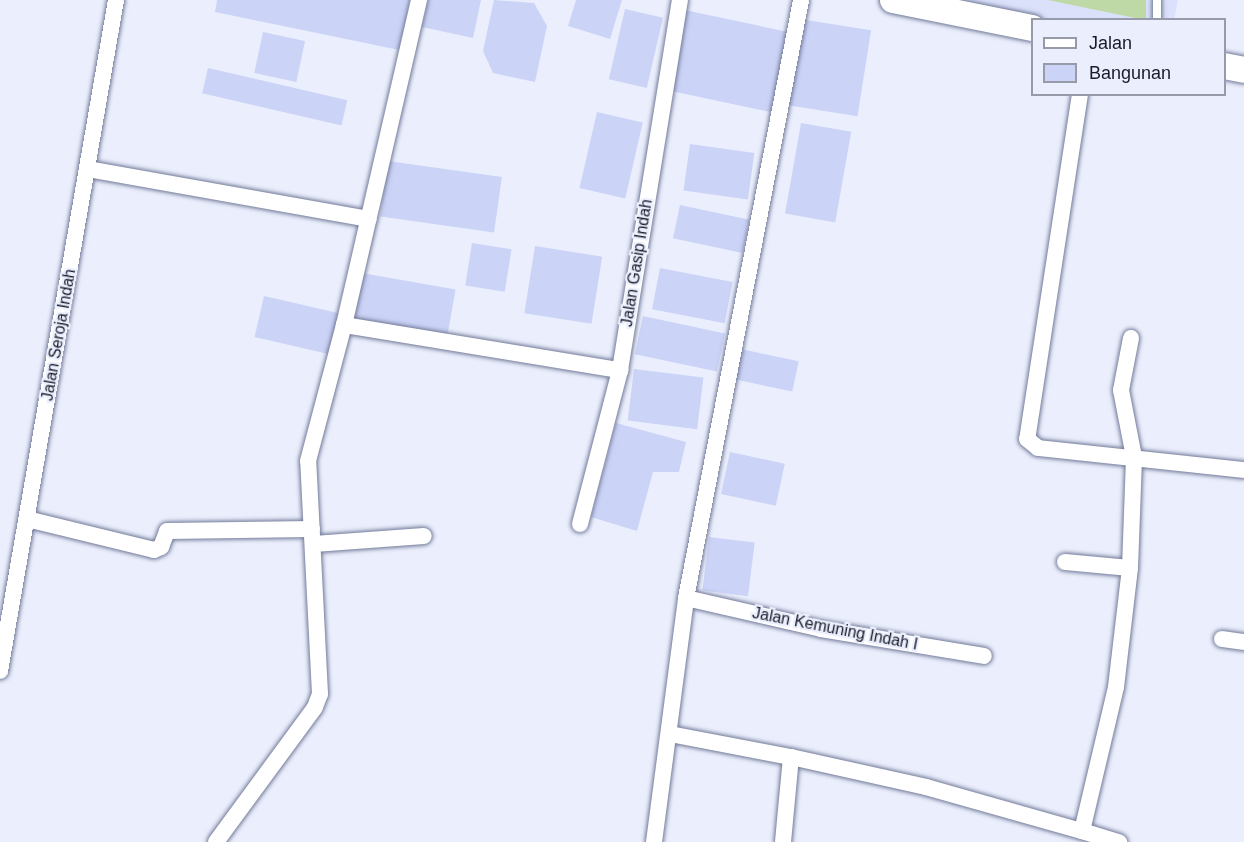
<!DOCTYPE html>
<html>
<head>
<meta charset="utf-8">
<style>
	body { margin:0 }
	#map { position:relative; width:1244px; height:842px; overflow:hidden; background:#ebeffd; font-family:Helvetica,sans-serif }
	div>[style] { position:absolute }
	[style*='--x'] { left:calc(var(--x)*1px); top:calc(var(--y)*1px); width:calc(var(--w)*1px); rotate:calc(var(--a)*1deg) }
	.built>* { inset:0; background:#dbe1fb }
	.green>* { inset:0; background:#bed9a6 }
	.building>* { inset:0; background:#cbd4f7; transform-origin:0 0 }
	.roads { filter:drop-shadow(0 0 2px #727a99) drop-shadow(0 0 2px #727a99) }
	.service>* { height:8px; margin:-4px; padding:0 4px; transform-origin:4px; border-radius:4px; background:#fff }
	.minor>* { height:16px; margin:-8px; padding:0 8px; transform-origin:8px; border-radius:8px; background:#fff }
	.primary>* { height:26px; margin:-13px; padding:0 13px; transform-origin:13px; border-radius:13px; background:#fff }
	span { translate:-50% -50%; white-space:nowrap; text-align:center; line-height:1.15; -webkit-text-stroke:4.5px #ebeffd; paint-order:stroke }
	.street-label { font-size:16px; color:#181b28 }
	.legend { position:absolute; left:1031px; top:18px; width:195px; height:78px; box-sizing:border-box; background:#ebeffd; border:2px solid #979aa8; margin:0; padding:8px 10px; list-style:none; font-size:18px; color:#181b28 }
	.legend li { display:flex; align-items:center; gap:12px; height:30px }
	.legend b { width:30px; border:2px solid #979aa8 }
</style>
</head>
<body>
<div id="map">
	<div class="built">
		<div style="clip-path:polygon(941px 0,1178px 0,1174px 20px,1043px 19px)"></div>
	</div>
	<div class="green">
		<div style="clip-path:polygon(1048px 0,1146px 0,1146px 19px,1140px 19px)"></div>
	</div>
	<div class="building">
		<div style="clip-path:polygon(217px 0,410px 0,399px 50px,215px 12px)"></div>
		<div style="clip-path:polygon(428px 0,481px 0,473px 38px,422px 27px)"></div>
		<div style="clip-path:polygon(494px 0,534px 3px,547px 26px,535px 82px,493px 73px,483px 51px)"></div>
		<div style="clip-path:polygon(576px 0,622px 0,610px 39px,568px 26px)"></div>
		<div style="left:625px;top:9px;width:39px;height:72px;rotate:13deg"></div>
		<div style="left:680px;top:9px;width:115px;height:82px;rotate:12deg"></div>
		<div style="left:800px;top:19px;width:72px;height:87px;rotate:9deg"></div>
		<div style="left:263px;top:32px;width:43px;height:42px;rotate:12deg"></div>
		<div style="left:208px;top:68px;width:143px;height:26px;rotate:13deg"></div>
		<div style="left:597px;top:112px;width:47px;height:78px;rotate:13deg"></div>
		<div style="left:801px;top:123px;width:51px;height:92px;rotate:10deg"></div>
		<div style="left:690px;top:144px;width:65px;height:47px;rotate:8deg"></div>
		<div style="left:388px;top:161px;width:115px;height:56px;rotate:8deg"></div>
		<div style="left:680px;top:205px;width:71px;height:34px;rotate:12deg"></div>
		<div style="left:472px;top:243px;width:40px;height:43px;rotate:9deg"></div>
		<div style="left:535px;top:246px;width:68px;height:68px;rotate:9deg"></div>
		<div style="left:660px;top:268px;width:74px;height:42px;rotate:11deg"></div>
		<div style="left:362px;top:273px;width:95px;height:53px;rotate:10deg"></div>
		<div style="left:264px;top:296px;width:77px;height:42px;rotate:13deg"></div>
		<div style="left:643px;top:316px;width:84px;height:39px;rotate:12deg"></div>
		<div style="left:741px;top:349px;width:59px;height:31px;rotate:12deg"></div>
		<div style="left:634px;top:369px;width:70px;height:52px;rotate:7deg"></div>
		<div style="clip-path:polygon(616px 423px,686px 442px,679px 472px,653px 472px,637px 531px,591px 517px)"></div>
		<div style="left:730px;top:452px;width:56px;height:43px;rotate:12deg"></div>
		<div style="left:709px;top:537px;width:46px;height:54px;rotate:7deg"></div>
	</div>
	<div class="roads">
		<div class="service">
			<div style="--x:1157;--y:20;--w:20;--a:-90"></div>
		</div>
		<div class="minor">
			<div style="--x:1080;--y:94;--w:349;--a:98.7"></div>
			<div style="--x:1027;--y:439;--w:14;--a:39"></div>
			<div style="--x:1038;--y:448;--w:207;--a:6.1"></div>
			<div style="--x:88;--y:169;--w:285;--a:10.1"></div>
			<div style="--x:344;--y:325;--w:280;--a:9.3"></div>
			<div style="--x:27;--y:519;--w:131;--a:13.7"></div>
			<div style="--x:154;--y:550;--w:8;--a:-23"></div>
			<div style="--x:161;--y:547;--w:17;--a:-69"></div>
			<div style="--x:167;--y:531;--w:145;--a:-0.8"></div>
			<div style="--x:580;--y:524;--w:159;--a:-75.4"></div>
			<div style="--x:620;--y:370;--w:375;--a:-80.8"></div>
			<div style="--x:314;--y:544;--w:110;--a:-4.2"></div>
			<div style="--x:1065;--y:562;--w:65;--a:5.3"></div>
			<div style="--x:686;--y:598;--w:139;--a:12.9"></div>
			<div style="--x:821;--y:629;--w:165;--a:9.4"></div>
			<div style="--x:1222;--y:639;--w:22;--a:8"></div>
			<div style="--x:0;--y:671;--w:681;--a:-80.19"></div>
			<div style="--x:670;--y:734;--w:123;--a:10.8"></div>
			<div style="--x:791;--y:757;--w:85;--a:95.4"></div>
			<div style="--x:791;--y:757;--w:138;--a:12.5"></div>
			<div style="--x:926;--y:787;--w:162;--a:15.8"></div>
			<div style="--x:1082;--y:831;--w:148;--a:-76.7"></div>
			<div style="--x:1116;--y:687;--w:120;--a:-83.3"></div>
			<div style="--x:1130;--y:568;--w:111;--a:-87.9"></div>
			<div style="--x:1134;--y:457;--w:68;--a:-101"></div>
			<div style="--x:1121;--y:390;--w:53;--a:-79.1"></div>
			<div style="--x:1082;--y:831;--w:39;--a:17"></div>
			<div style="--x:216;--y:842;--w:167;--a:-53.7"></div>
			<div style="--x:315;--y:707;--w:14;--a:-69"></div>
			<div style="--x:320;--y:694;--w:233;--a:-92.9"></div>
			<div style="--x:308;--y:461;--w:141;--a:-75.2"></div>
			<div style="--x:344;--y:325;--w:334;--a:-77"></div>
			<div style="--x:654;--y:842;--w:246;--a:-82.5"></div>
			<div style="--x:686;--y:598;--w:609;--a:-79.11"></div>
		</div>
		<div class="primary">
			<div style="--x:893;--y:0;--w:142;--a:11.4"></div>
			<div style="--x:1224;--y:66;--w:20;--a:11"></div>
		</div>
	</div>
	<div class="street-label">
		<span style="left:637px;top:263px;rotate:-81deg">Jalan Gasip Indah</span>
		<span style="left:59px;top:335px;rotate:-80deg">Jalan Seroja Indah</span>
		<span style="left:835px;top:629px;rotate:11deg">Jalan Kemuning Indah I</span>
	</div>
	<ul class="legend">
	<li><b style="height:8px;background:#fff"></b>Jalan</li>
	<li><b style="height:16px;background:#cbd4f7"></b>Bangunan</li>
	</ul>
</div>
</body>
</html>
